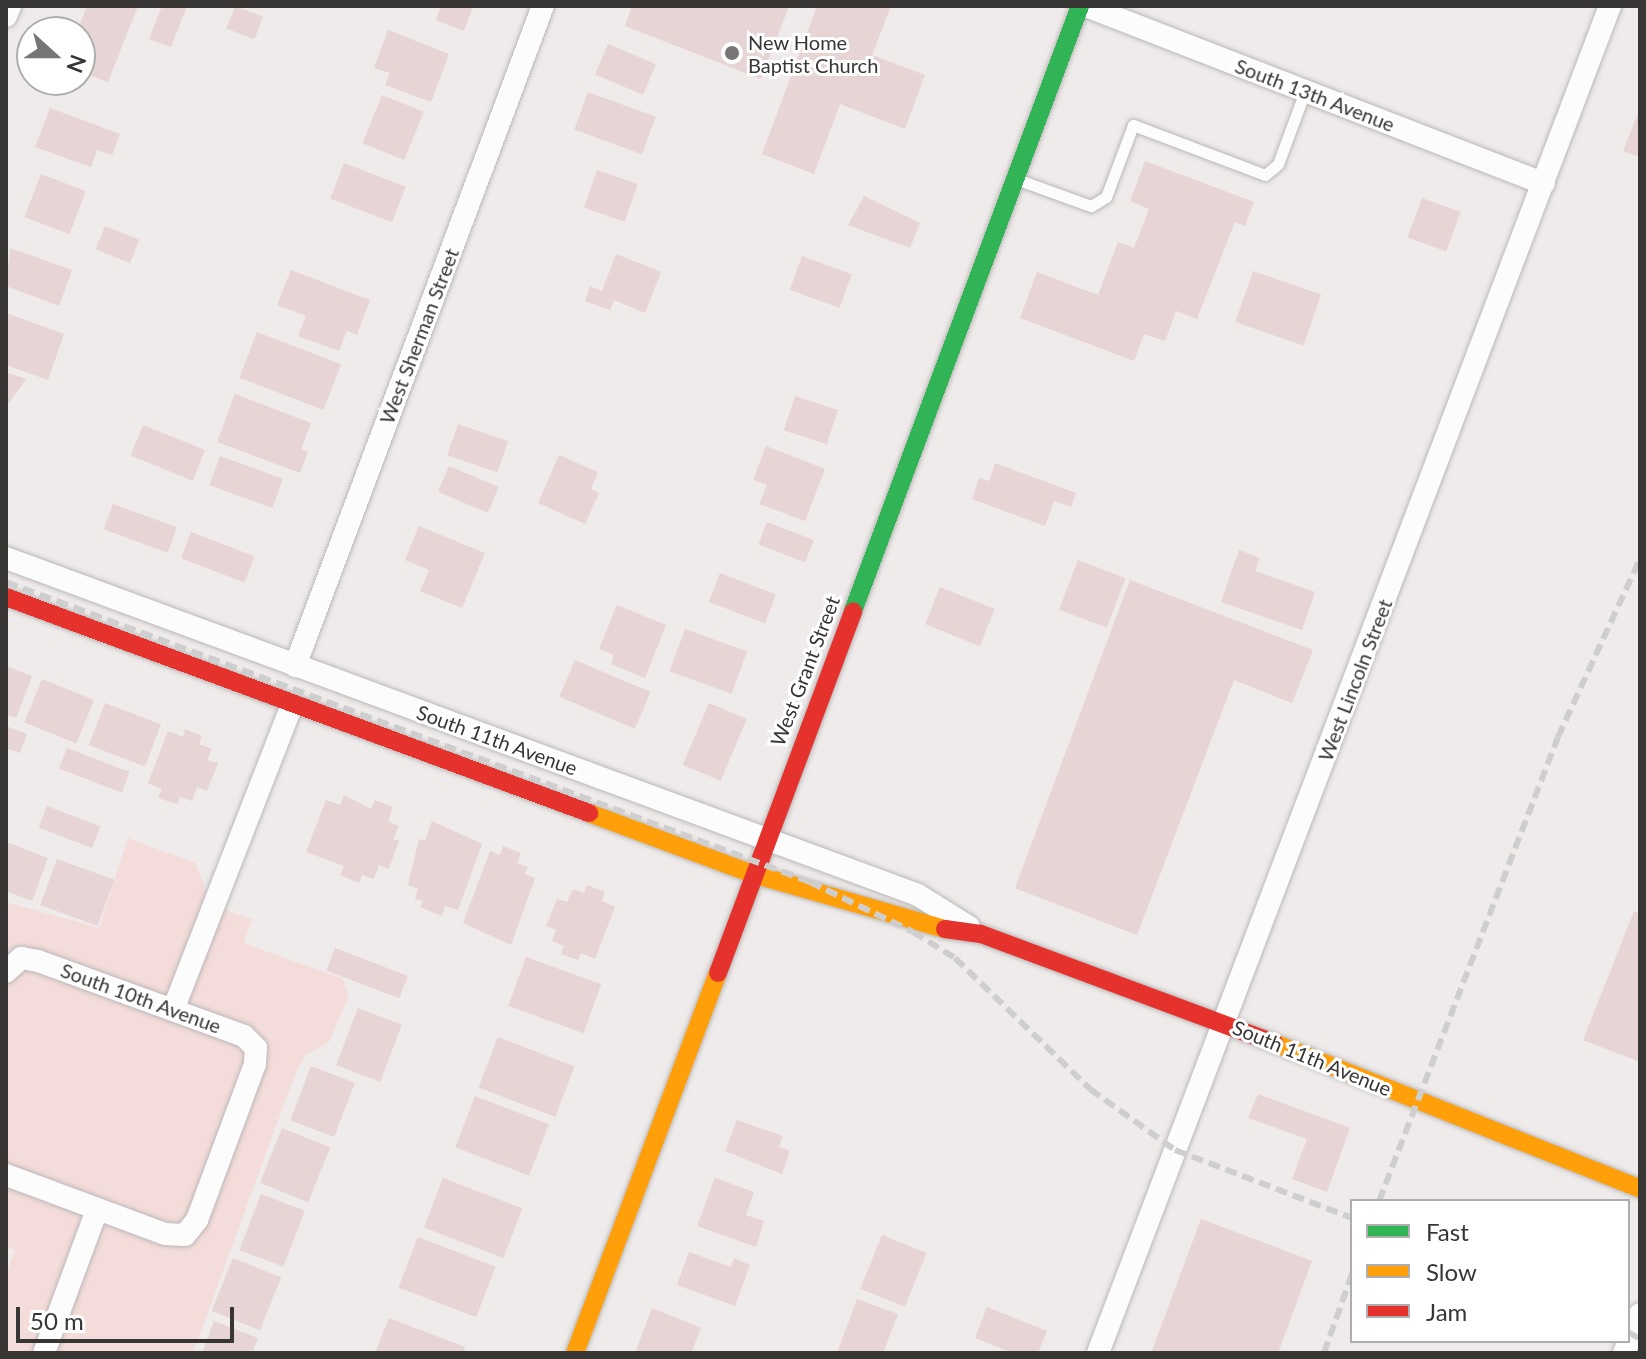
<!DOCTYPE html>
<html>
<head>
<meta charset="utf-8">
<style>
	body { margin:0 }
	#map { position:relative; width:1646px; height:1359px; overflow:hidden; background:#efebeb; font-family:Lato,sans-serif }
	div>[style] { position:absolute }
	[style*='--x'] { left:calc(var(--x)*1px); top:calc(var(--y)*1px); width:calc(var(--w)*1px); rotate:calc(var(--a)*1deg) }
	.green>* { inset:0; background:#f4dcda }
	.building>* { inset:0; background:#e7d4d4; transform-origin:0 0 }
	.roads { filter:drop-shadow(0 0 2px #bbb8b8) drop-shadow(0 0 2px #bbb8b8) }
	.lane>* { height:11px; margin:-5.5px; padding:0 5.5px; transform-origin:5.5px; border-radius:5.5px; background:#fdfcfc }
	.street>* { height:22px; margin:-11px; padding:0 11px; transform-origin:11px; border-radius:11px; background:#fdfcfc }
	.fast>* { height:18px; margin:-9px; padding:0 9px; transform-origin:9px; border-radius:9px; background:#30b455 }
	.slow>* { height:18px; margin:-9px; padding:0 9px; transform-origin:9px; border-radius:9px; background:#ff9f0a }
	.jam>* { height:18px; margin:-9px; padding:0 9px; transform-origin:9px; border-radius:9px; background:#e5322d }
	.rail>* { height:6px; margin-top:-3px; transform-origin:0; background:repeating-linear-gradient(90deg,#cfcece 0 12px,transparent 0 18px) }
	.dots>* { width:22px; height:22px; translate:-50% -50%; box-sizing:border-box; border:4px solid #fff; border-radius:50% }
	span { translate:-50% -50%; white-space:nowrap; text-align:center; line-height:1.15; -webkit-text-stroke:6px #fff; paint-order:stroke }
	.poi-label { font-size:20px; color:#383535 }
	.left { translate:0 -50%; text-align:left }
	.street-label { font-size:20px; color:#383535 }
	.frame { position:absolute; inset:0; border:8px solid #383535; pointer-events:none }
	.legend { position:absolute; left:1350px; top:1199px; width:280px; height:144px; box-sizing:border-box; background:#fff; border:2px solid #afaeae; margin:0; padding:10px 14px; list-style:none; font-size:24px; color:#383535 }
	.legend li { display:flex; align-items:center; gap:16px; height:40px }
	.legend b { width:40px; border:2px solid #afaeae }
	.north { position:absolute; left:16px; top:16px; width:80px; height:80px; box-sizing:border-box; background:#fff; border:2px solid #afaeae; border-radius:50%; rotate:111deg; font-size:22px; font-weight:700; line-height:32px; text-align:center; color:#383535 }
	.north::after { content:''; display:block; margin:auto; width:28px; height:36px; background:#787575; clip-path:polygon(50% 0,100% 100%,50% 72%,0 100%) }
	.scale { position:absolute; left:16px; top:1307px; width:218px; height:36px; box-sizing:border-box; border:4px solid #383535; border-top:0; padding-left:10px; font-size:24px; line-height:28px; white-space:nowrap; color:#383535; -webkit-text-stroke:6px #fff; paint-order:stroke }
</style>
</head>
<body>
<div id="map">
	<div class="green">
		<div style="clip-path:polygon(128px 838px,195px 863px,213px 906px,252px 919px,244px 943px,343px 979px,349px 996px,329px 1042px,305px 1055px,294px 1077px,193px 1353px,6px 1353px,6px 1274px,15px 1250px,6px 1247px,6px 902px,99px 928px)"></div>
	</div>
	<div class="building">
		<div style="clip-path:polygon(87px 6px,138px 6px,108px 82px,80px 71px,77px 32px)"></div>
		<div style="clip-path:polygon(162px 6px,187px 6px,171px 47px,149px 39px)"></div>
		<div style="left:235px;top:6px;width:30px;height:24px;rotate:21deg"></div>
		<div style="clip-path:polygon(441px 6px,473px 6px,464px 31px,436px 20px)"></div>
		<div style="clip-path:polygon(632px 6px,789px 6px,761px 79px,625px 26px)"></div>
		<div style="clip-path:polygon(817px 6px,891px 6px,872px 55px,925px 75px,905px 129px,840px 104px,814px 174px,762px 154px)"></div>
		<div style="clip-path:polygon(388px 30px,449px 54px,431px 102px,385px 85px,390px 73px,374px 68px)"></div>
		<div style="left:608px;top:44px;width:52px;height:33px;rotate:23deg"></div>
		<div style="left:588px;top:92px;width:72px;height:40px;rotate:20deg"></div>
		<div style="left:382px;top:95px;width:45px;height:52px;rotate:22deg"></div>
		<div style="clip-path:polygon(50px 108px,120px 134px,112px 155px,97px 150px,91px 167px,35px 147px)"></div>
		<div style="clip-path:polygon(1640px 108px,1640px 157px,1623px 151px)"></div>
		<div style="clip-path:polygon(1145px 161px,1254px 202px,1245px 226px,1235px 222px,1197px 319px,1176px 311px,1165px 341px,1144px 334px,1134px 361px,1020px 318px,1037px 272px,1098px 295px,1118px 242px,1134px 248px,1149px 209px,1130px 201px)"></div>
		<div style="left:344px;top:163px;width:66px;height:38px;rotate:21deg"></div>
		<div style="left:597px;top:170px;width:43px;height:40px;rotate:19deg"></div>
		<div style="left:41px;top:174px;width:48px;height:46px;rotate:21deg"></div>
		<div style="clip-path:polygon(864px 196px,920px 223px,910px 248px,848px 225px)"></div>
		<div style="left:1422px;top:198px;width:41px;height:42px;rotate:20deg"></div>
		<div style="left:105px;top:226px;width:37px;height:25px;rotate:22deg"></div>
		<div style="clip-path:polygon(10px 248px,72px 270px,59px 306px,6px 286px)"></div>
		<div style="clip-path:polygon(616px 254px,661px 272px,645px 313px,614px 300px,610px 310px,585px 301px,590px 286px,602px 291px)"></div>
		<div style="left:802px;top:256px;width:53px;height:36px;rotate:20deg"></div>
		<div style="clip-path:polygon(291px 270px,370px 300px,357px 335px,347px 331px,339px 351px,298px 336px,306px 316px,277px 305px)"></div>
		<div style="left:1253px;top:271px;width:72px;height:54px;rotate:19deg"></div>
		<div style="clip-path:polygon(6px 313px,64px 334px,48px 380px,6px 365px)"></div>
		<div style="left:257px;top:332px;width:90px;height:49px;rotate:21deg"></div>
		<div style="clip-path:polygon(6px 372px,26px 379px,6px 407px)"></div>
		<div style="clip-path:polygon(235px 394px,311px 423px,301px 449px,308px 452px,300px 473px,217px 442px)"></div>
		<div style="left:795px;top:396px;width:45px;height:36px;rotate:18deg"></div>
		<div style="left:458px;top:424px;width:53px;height:33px;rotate:19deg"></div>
		<div style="left:143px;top:425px;width:67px;height:33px;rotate:22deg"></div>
		<div style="clip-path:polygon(766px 446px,825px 469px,805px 521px,759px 504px,767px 485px,753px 480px)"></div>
		<div style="clip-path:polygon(559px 455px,598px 472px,591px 489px,599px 493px,585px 524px,538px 503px)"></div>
		<div style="left:220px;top:456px;width:67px;height:31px;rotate:20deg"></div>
		<div style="clip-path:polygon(995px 463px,1076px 493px,1071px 507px,1054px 501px,1045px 526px,972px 499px,979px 478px,989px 481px)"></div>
		<div style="left:449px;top:466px;width:54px;height:28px;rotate:23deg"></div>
		<div style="left:113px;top:504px;width:68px;height:27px;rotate:20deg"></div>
		<div style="left:767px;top:522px;width:50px;height:24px;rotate:21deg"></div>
		<div style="clip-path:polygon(419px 526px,485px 553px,462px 608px,420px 591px,429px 570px,405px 560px)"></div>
		<div style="left:191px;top:532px;width:68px;height:28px;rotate:21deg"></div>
		<div style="clip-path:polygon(1239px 550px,1260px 558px,1255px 571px,1315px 592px,1302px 630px,1221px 602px)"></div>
		<div style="left:1078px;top:560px;width:51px;height:53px;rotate:21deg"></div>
		<div style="left:720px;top:573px;width:60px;height:31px;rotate:21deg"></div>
		<div style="clip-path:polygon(1130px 580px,1313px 650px,1292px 703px,1234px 680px,1137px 935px,1015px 888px)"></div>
		<div style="left:940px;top:587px;width:59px;height:40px;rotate:22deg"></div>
		<div style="clip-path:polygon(617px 605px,666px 625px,645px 678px,611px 664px,614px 655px,599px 649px)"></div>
		<div style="left:685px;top:629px;width:66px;height:45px;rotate:20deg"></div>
		<div style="left:575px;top:660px;width:82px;height:40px;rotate:23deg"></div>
		<div style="clip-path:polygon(6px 666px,32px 676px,16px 718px,6px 714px)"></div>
		<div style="left:42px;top:679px;width:56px;height:47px;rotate:22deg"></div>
		<div style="left:105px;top:703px;width:60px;height:45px;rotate:21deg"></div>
		<div style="left:709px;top:703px;width:41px;height:67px;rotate:23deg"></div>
		<div style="clip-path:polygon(6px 726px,27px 734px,20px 753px,6px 748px)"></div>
		<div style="clip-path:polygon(185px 729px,202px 736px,199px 744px,212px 749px,207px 760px,218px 763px,207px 791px,197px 787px,192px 801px,180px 797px,177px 804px,158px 798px,162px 789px,148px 783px,168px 731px,183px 737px)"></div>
		<div style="left:67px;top:748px;width:67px;height:22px;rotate:21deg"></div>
		<div style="clip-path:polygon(344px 795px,371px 809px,375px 800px,393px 807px,388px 821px,399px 826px,393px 839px,399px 841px,389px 869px,379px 865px,374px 879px,362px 875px,359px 883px,340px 875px,344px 866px,306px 852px,326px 800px,340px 805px)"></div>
		<div style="left:47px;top:806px;width:57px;height:23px;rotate:21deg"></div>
		<div style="clip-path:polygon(432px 821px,482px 844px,458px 910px,445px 906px,442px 916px,420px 907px,423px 901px,415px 899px,418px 889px,408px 885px,419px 839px,425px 841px)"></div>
		<div style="clip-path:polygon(6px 842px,48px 858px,32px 901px,6px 891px)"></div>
		<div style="clip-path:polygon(503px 846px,521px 853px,517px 863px,528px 867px,525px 874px,535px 878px,511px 945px,463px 923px,490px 851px,500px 855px)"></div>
		<div style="left:57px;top:859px;width:61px;height:49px;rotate:20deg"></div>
		<div style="clip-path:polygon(587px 885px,605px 892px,602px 901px,615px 907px,595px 959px,581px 953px,578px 960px,561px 954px,564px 946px,552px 941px,556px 930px,546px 926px,557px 899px,567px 902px,573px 889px,584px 893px)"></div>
		<div style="clip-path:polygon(1634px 911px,1640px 914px,1640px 1062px,1583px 1040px)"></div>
		<div style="left:335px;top:948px;width:78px;height:24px;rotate:21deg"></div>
		<div style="left:526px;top:957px;width:80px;height:52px;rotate:20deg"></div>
		<div style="left:358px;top:1008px;width:47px;height:61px;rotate:21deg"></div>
		<div style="left:498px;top:1037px;width:82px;height:54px;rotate:21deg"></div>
		<div style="left:311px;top:1066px;width:47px;height:58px;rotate:21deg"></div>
		<div style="clip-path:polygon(1258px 1094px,1350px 1128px,1327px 1192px,1292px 1179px,1307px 1139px,1248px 1118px)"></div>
		<div style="left:475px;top:1096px;width:79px;height:55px;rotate:21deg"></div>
		<div style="clip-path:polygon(737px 1120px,783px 1136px,779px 1147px,790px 1151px,782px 1174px,725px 1151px)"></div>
		<div style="left:282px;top:1128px;width:52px;height:59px;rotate:22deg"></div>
		<div style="left:443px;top:1178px;width:85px;height:53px;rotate:21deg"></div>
		<div style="clip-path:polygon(715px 1178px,754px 1192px,746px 1215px,764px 1221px,756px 1247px,697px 1226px)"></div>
		<div style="left:261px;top:1194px;width:47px;height:60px;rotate:21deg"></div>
		<div style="clip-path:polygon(1201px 1219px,1312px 1261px,1278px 1353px,1151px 1353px)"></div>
		<div style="left:882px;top:1235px;width:48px;height:58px;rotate:22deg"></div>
		<div style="left:418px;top:1237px;width:83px;height:54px;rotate:21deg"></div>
		<div style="clip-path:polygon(689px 1252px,731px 1267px,734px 1258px,750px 1265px,735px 1306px,677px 1285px)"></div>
		<div style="left:233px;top:1258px;width:52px;height:57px;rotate:22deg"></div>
		<div style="clip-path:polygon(857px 1299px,898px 1314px,883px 1353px,837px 1353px)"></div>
		<div style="clip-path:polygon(987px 1307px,1047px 1331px,1038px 1353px,1013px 1353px,975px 1338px)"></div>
		<div style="clip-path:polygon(652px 1308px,701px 1328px,691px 1353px,635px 1353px)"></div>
		<div style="clip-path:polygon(389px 1318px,465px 1347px,463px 1353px,375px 1353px)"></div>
		<div style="clip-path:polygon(214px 1321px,258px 1338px,252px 1353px,202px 1353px)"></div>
	</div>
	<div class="roads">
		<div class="lane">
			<div style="--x:1019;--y:180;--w:77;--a:19.9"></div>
			<div style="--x:1091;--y:206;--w:17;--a:-31"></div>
			<div style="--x:1106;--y:197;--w:77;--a:-69.4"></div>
			<div style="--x:1133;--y:125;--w:141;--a:20.7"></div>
			<div style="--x:1265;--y:175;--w:17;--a:-40"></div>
			<div style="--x:1278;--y:164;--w:78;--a:-69.7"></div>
		</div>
		<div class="street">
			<div style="--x:1086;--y:6;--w:491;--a:21.2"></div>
			<div style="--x:6;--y:16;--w:11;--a:-68"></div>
			<div style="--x:6;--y:558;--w:972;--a:20.28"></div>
			<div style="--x:918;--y:895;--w:60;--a:32.1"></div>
			<div style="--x:295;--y:666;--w:705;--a:-69.41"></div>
			<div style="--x:6;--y:972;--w:21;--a:-43"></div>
			<div style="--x:21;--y:958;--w:17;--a:10"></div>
			<div style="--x:38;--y:961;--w:219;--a:20"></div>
			<div style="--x:244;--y:1036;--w:17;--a:45"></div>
			<div style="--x:256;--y:1048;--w:16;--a:94"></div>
			<div style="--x:255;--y:1064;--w:166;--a:110.4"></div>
			<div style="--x:197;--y:1220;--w:19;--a:129"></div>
			<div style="--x:185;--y:1235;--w:20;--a:-177"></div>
			<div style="--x:165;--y:1234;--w:170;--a:-159.6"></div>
			<div style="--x:173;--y:1010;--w:325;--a:-68.7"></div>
			<div style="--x:44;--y:1353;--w:153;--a:-69.7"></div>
			<div style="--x:1098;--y:1353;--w:1441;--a:-69.19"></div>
			<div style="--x:1624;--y:1353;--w:42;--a:-67.7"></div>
		</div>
		<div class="fast">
			<div style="--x:853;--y:611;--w:646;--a:-69.43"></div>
		</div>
		<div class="slow">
			<div style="--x:589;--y:813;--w:175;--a:20.4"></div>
			<div style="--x:753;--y:874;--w:200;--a:16"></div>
			<div style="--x:1274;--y:1043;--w:394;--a:21.7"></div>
			<div style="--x:575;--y:1353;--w:406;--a:-69.4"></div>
		</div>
		<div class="jam">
			<div style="--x:6;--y:597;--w:622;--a:20.33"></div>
			<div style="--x:945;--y:929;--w:36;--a:8"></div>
			<div style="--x:981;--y:934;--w:313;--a:20.4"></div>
			<div style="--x:718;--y:973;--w:386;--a:-69.5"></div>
		</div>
	</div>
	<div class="rail">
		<div style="--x:6;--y:582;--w:858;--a:20.46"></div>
		<div style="--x:810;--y:882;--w:114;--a:25.9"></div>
		<div style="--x:913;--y:932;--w:49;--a:31.8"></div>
		<div style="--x:955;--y:958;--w:188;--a:44.1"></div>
		<div style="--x:1090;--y:1089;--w:105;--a:35.7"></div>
		<div style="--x:1175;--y:1150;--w:190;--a:21"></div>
		<div style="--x:1379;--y:1201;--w:497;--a:-68.9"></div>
		<div style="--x:1558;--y:737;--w:196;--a:-65.3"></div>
		<div style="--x:1628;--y:1332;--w:14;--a:30"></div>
		<div style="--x:1324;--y:1353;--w:84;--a:-70.5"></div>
	</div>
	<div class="dots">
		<div style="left:732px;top:53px;background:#787575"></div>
	</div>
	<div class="poi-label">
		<span class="left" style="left:748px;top:54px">New Home<br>Baptist Church</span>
	</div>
	<div class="street-label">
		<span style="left:1315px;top:95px;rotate:21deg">South 13th Avenue</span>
		<span style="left:419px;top:336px;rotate:-69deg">West Sherman Street</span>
		<span style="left:805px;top:671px;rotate:-69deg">West Grant Street</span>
		<span style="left:1355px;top:680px;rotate:-69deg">West Lincoln Street</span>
		<span style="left:497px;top:740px;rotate:20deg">South 11th Avenue</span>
		<span style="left:141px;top:998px;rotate:20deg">South 10th Avenue</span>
		<span style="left:1312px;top:1058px;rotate:22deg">South 11th Avenue</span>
	</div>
	<div class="frame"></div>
	<ul class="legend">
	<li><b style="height:10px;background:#30b455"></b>Fast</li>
	<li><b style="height:10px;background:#ff9f0a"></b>Slow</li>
	<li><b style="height:10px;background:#e5322d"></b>Jam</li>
	</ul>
	<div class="north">N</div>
	<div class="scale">50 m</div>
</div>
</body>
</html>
